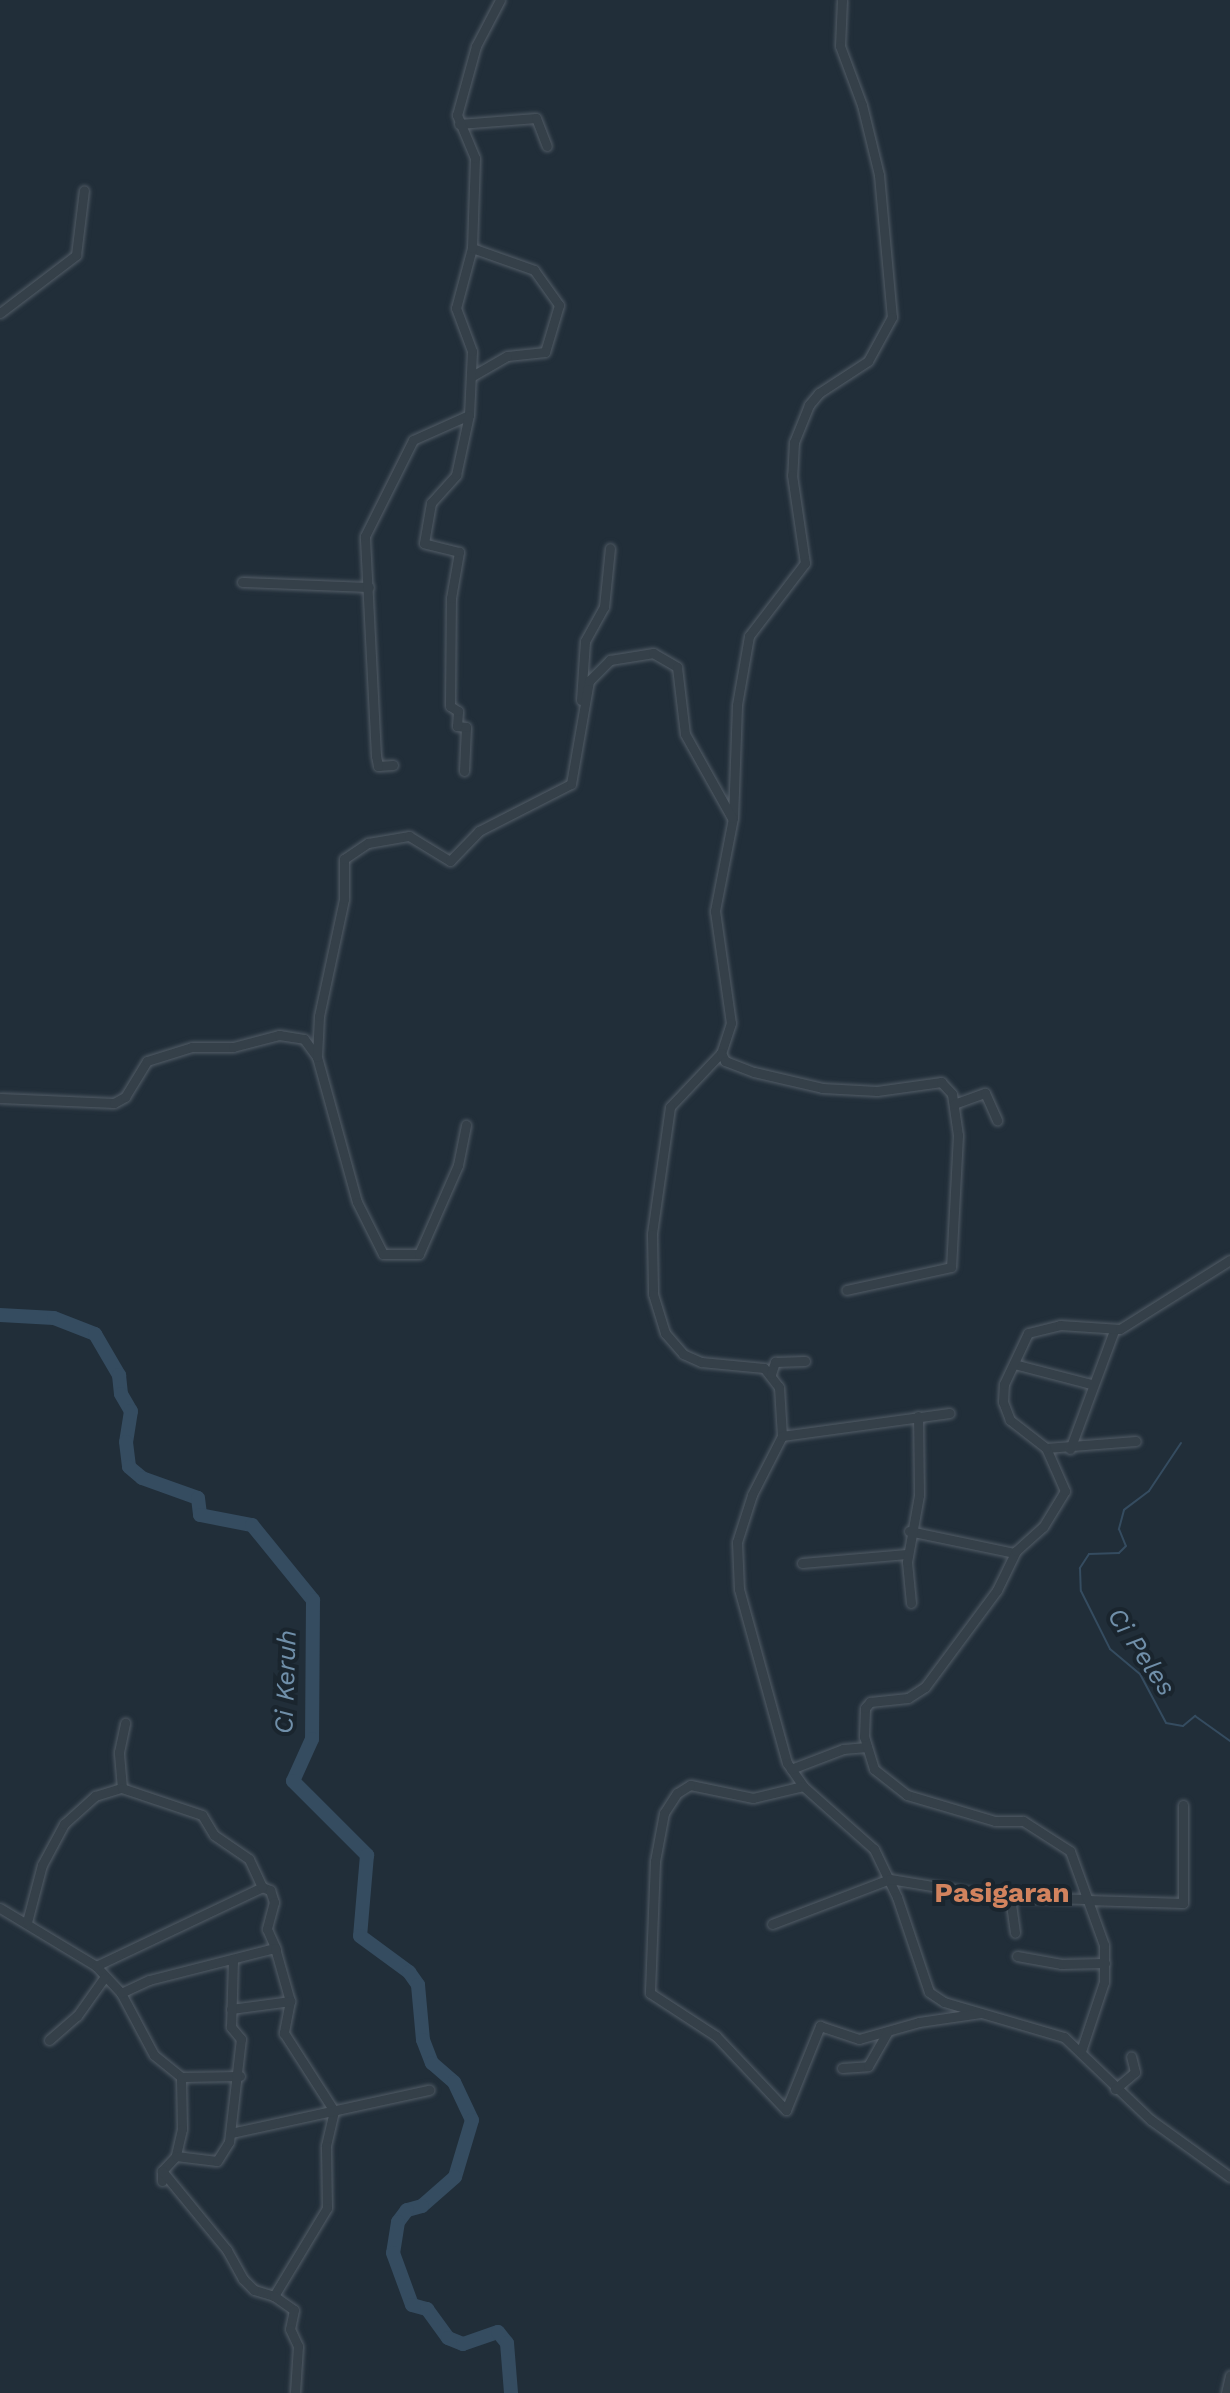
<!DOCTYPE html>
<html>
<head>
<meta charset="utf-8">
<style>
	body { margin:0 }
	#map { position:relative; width:1230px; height:2393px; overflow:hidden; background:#212e39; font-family:"Work Sans",sans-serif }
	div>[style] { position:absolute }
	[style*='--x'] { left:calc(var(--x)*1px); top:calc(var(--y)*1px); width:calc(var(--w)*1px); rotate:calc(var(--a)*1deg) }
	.stream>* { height:2px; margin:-1px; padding:0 1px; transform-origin:1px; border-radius:1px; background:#354c60 }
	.river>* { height:14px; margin:-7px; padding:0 7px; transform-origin:7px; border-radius:7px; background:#354c60 }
	.roads { filter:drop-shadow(0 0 2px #535d67) drop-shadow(0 0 2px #535d67) }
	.street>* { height:9px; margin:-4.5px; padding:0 4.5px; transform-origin:4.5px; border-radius:4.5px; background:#354049 }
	span { translate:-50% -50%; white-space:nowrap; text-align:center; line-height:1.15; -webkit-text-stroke:8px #1a252e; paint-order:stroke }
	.water-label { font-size:26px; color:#708fa9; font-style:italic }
	.quarter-label { font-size:28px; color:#d2835e; font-weight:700 }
</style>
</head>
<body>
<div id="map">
	<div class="stream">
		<div style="--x:1181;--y:1443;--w:58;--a:123.7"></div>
		<div style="--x:1149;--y:1491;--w:31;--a:143"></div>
		<div style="--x:1124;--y:1510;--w:20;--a:105"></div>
		<div style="--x:1119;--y:1529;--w:18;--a:68"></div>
		<div style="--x:1126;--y:1546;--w:10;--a:135"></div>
		<div style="--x:1119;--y:1553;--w:30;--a:178"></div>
		<div style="--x:1089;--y:1554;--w:17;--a:123"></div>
		<div style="--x:1080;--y:1568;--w:23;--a:88"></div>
		<div style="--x:1081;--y:1591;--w:65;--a:63.4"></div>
		<div style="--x:1110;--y:1649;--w:39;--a:40"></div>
		<div style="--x:1140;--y:1674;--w:55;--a:62"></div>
		<div style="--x:1166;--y:1723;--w:17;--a:10"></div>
		<div style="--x:1183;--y:1726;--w:16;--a:-40"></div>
		<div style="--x:1195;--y:1716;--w:43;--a:35.5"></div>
	</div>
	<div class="river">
		<div style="--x:0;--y:1315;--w:54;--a:3.2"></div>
		<div style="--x:54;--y:1318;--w:44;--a:21.3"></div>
		<div style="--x:95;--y:1334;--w:48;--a:59.7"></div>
		<div style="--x:119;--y:1375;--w:19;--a:84"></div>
		<div style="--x:121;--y:1394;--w:20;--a:60"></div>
		<div style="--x:131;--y:1411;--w:31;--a:99"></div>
		<div style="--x:126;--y:1442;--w:25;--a:83"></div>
		<div style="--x:129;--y:1467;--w:17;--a:40"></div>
		<div style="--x:142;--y:1478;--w:59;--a:19.7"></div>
		<div style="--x:198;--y:1498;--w:17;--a:83"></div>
		<div style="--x:200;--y:1515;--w:53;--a:10.9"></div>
		<div style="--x:252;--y:1525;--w:97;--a:50.9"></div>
		<div style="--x:313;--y:1600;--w:139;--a:90.4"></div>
		<div style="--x:312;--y:1739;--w:46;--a:114.3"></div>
		<div style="--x:293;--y:1781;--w:105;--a:45"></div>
		<div style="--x:367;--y:1855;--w:81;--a:94.9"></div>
		<div style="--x:360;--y:1936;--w:61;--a:36.3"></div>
		<div style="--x:409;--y:1972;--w:16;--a:55"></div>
		<div style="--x:418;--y:1985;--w:55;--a:84.8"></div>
		<div style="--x:423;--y:2040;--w:25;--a:69"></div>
		<div style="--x:432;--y:2063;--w:29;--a:41"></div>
		<div style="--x:454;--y:2082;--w:42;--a:64.7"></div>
		<div style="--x:472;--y:2120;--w:59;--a:106.6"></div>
		<div style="--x:455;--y:2177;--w:44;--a:138.7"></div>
		<div style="--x:422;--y:2206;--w:16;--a:165"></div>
		<div style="--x:407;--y:2210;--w:15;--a:127"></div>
		<div style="--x:398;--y:2222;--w:31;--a:99"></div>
		<div style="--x:393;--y:2253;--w:55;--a:69.9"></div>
		<div style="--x:412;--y:2305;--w:16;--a:15"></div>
		<div style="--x:427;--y:2309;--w:36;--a:54"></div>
		<div style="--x:448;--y:2338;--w:16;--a:22"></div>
		<div style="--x:463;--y:2344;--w:37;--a:-19"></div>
		<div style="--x:498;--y:2332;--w:14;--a:51"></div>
		<div style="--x:507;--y:2343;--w:50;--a:85.4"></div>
	</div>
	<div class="roads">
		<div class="street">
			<div style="--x:842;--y:0;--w:46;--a:92.5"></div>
			<div style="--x:840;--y:46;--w:63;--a:69.6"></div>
			<div style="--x:862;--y:105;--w:72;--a:76.3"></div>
			<div style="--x:879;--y:175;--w:143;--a:84.8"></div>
			<div style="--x:892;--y:317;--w:50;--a:118.6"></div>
			<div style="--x:868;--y:361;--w:59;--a:146.9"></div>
			<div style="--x:819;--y:393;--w:16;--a:130"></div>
			<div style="--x:809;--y:405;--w:40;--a:112"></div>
			<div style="--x:794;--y:442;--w:33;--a:93"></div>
			<div style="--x:792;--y:475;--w:89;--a:81.6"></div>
			<div style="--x:805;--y:563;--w:92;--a:127.5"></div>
			<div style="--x:749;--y:636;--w:70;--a:99.9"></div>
			<div style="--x:737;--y:705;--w:113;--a:92"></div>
			<div style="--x:733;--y:818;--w:95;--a:101"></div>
			<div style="--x:715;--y:911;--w:113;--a:81.9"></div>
			<div style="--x:731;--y:1023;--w:32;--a:108"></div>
			<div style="--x:721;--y:1053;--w:74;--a:133.4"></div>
			<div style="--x:670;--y:1107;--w:128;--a:98.1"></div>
			<div style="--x:652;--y:1234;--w:60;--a:89"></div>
			<div style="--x:653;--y:1294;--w:41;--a:72.9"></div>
			<div style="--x:665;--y:1333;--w:28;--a:49"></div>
			<div style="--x:683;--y:1354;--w:20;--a:24"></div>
			<div style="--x:701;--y:1362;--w:63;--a:5.4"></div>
			<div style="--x:764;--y:1368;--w:24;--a:52"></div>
			<div style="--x:779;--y:1387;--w:49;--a:86.5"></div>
			<div style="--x:782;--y:1436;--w:66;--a:117"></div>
			<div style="--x:752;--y:1495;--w:49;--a:107.7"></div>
			<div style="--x:737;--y:1542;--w:47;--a:87.6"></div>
			<div style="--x:739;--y:1589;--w:180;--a:74.6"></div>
			<div style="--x:787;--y:1763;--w:28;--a:55"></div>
			<div style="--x:803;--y:1786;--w:95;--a:41.6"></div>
			<div style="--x:874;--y:1849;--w:53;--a:64.4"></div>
			<div style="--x:897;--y:1897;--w:100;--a:71.4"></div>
			<div style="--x:929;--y:1992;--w:18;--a:34"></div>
			<div style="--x:944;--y:2002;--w:125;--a:16.3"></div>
			<div style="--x:1064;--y:2037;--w:120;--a:43.7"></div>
			<div style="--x:1151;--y:2120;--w:97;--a:35.8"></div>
			<div style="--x:459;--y:124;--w:77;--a:-4.5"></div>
			<div style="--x:536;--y:118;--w:30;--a:69"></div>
			<div style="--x:472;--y:248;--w:66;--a:19.5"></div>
			<div style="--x:534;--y:270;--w:43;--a:54.5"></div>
			<div style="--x:559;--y:305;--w:49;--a:106.6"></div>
			<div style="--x:545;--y:352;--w:38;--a:174"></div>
			<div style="--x:507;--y:356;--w:39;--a:150"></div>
			<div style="--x:0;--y:313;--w:96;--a:-37.3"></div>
			<div style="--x:76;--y:255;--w:65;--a:-83"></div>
			<div style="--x:242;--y:582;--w:127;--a:2.3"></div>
			<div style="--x:581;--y:700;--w:59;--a:-86.1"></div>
			<div style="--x:585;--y:641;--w:39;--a:-61"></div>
			<div style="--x:604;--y:607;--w:59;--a:-84.2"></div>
			<div style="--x:393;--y:765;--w:15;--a:176"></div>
			<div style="--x:378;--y:766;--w:10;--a:-101"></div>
			<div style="--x:376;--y:756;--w:220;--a:-92.9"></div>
			<div style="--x:365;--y:536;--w:107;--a:-63.4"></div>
			<div style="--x:413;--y:440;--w:61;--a:-24.1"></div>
			<div style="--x:469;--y:415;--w:64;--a:-87.3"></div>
			<div style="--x:472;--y:351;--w:46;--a:-110.4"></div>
			<div style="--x:456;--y:308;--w:62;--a:-75.1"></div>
			<div style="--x:472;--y:248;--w:90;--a:-88.1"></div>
			<div style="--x:475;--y:158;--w:47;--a:-112.7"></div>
			<div style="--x:457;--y:115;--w:72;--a:-74.6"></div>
			<div style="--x:476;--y:46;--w:52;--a:-62.4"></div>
			<div style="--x:464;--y:771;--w:44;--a:-87.4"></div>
			<div style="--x:466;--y:727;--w:9;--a:-174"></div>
			<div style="--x:457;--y:726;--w:15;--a:-86"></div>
			<div style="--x:458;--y:711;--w:9;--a:-148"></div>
			<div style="--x:450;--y:706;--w:108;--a:-89.5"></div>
			<div style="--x:451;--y:598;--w:47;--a:-80.1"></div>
			<div style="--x:459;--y:552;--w:36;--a:-166"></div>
			<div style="--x:424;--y:543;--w:41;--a:-80.1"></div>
			<div style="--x:431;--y:503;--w:38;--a:-48"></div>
			<div style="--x:456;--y:475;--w:61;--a:-77.8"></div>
			<div style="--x:721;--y:1053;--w:9;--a:63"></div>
			<div style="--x:725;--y:1061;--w:31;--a:21"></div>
			<div style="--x:754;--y:1072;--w:70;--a:13.2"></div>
			<div style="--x:822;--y:1088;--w:55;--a:3.1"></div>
			<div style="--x:877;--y:1091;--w:65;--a:-8"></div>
			<div style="--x:941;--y:1082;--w:16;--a:47"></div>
			<div style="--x:952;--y:1094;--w:41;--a:81.7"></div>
			<div style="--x:958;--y:1135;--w:132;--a:93"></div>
			<div style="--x:951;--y:1267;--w:107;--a:167.6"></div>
			<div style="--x:317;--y:1057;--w:150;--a:74.6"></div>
			<div style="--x:357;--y:1202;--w:58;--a:63.4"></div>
			<div style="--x:383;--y:1254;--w:36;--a:0"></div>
			<div style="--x:419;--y:1254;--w:97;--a:-66.3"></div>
			<div style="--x:458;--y:1165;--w:41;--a:-78.7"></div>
			<div style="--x:0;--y:1098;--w:114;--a:2.5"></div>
			<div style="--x:114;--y:1103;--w:13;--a:-29"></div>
			<div style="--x:125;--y:1097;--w:42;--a:-58.6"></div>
			<div style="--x:147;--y:1061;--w:47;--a:-17.3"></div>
			<div style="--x:192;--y:1047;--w:41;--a:0"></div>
			<div style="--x:233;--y:1047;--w:48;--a:-14.6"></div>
			<div style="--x:279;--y:1035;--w:25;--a:9"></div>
			<div style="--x:304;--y:1039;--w:22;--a:54"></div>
			<div style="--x:317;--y:1057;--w:41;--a:-87.2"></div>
			<div style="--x:319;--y:1016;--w:120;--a:-77.9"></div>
			<div style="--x:344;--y:899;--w:40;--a:-90"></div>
			<div style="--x:344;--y:859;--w:29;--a:-34"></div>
			<div style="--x:368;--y:843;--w:42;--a:-9.7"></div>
			<div style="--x:409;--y:836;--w:48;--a:31.4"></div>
			<div style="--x:450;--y:861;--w:42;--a:-46"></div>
			<div style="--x:479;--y:831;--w:103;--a:-27.1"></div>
			<div style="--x:571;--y:784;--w:105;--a:-80.1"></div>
			<div style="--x:589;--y:681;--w:30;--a:-45"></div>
			<div style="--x:610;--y:660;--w:44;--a:-9.2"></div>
			<div style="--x:653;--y:653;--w:28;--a:30"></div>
			<div style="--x:677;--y:667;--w:67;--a:83.2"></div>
			<div style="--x:685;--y:734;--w:96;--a:60.8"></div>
			<div style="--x:954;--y:1104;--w:33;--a:-20"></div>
			<div style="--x:985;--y:1093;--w:30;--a:66"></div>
			<div style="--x:1014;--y:1364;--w:80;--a:14.6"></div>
			<div style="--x:771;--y:1374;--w:13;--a:-72"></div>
			<div style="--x:775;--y:1362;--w:30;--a:-2"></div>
			<div style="--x:782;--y:1436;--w:169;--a:-7.8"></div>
			<div style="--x:1046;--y:1448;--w:90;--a:-4.4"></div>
			<div style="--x:1070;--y:1449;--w:126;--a:-69.6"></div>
			<div style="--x:909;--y:1531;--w:107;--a:11.8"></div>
			<div style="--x:802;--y:1563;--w:105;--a:-4.9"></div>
			<div style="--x:911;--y:1603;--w:41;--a:-95.6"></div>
			<div style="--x:907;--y:1562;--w:68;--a:-79.8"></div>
			<div style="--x:919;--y:1495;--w:79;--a:-90.7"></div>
			<div style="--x:791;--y:1769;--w:56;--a:-21"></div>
			<div style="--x:843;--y:1749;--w:24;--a:-5"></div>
			<div style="--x:803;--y:1786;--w:51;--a:166.5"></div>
			<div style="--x:753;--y:1798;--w:64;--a:-168.3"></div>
			<div style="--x:690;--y:1785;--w:15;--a:148"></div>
			<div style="--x:677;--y:1793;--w:24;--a:123"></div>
			<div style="--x:664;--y:1813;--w:49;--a:100.6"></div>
			<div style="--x:655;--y:1861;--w:132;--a:92.2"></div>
			<div style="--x:650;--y:1993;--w:79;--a:33.1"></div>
			<div style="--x:716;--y:2036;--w:102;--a:46.6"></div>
			<div style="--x:786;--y:2110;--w:91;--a:-68"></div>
			<div style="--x:820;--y:2026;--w:41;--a:18.4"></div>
			<div style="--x:859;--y:2039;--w:62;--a:-15.8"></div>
			<div style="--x:919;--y:2022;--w:62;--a:-8.4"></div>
			<div style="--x:262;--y:1887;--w:9;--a:21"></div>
			<div style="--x:270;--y:1890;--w:13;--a:72"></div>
			<div style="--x:274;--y:1902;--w:28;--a:105"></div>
			<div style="--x:267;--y:1929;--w:22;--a:66"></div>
			<div style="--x:1010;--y:1897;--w:36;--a:82"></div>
			<div style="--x:1087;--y:1900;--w:96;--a:1.8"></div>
			<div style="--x:1183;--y:1903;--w:98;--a:-90"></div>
			<div style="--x:0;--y:1908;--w:112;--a:31.1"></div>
			<div style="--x:96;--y:1966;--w:37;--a:47"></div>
			<div style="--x:121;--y:1993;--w:70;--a:62"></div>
			<div style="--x:154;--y:2055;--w:35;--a:39"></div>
			<div style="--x:181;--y:2077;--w:52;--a:88.9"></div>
			<div style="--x:182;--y:2129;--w:28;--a:103"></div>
			<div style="--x:176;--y:2156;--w:21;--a:133"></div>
			<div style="--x:162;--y:2171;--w:10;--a:90"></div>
			<div style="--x:27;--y:1922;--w:59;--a:-75.3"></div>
			<div style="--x:42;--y:1865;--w:47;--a:-61.8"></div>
			<div style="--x:64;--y:1824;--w:42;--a:-42.1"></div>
			<div style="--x:95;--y:1796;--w:28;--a:-17"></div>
			<div style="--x:122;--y:1788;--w:36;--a:-95"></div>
			<div style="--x:119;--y:1752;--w:30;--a:-78"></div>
			<div style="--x:772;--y:1924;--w:126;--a:-20.9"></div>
			<div style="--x:890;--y:1879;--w:110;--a:9.4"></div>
			<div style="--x:999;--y:1897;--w:88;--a:1.3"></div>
			<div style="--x:1017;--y:1956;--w:45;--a:10.3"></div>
			<div style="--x:1061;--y:1964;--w:44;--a:-1.3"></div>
			<div style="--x:96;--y:1966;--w:184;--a:-25.4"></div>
			<div style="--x:262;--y:1887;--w:31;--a:-115"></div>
			<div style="--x:249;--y:1859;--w:42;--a:-145.6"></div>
			<div style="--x:214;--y:1835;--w:23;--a:-121"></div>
			<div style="--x:202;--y:1815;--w:84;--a:-161.4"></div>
			<div style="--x:121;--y:1993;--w:31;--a:-25"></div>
			<div style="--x:149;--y:1980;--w:130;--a:-14.3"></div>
			<div style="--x:275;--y:1948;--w:55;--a:74.2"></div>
			<div style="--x:290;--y:2001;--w:33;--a:101"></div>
			<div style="--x:284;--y:2033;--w:93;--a:57.3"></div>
			<div style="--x:334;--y:2111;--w:36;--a:103"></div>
			<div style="--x:326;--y:2146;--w:62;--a:89.1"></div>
			<div style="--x:327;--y:2208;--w:103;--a:121.1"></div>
			<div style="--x:274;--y:2296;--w:21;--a:-163"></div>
			<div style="--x:254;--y:2290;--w:16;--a:-135"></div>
			<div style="--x:243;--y:2279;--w:33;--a:-119"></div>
			<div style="--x:227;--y:2250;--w:102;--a:-129.4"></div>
			<div style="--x:231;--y:2009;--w:60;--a:-7.7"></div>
			<div style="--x:49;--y:2040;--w:37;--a:-41"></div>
			<div style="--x:77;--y:2016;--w:47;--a:-54.6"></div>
			<div style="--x:1081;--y:2051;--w:73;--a:-71.6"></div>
			<div style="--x:1104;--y:1982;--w:37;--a:-90"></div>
			<div style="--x:1104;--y:1945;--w:100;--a:-109.9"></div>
			<div style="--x:1070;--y:1851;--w:56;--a:-147.4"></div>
			<div style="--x:1023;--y:1821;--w:28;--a:180"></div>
			<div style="--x:995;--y:1821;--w:92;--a:-163.5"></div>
			<div style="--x:907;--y:1795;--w:42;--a:-141.8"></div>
			<div style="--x:874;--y:1769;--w:34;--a:-107"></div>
			<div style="--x:864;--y:1737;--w:29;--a:-88"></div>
			<div style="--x:865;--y:1708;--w:8;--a:-50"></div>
			<div style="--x:870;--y:1702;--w:38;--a:-6"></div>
			<div style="--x:908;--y:1698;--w:20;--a:-33"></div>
			<div style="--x:925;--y:1687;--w:121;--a:-53.4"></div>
			<div style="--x:997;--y:1590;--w:43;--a:-64"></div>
			<div style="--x:1016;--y:1551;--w:36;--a:-42"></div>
			<div style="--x:1043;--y:1527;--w:42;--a:-58.6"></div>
			<div style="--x:1065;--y:1491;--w:47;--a:-113.8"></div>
			<div style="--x:1046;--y:1448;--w:46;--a:-142.1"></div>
			<div style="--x:1010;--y:1420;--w:19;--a:-111"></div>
			<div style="--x:1003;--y:1402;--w:18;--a:-87"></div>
			<div style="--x:1004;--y:1384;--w:56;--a:-64.8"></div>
			<div style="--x:1028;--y:1333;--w:33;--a:-14"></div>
			<div style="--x:1060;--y:1325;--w:60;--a:3.8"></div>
			<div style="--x:1120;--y:1329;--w:130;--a:-32.1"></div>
			<div style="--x:842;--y:2068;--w:26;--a:-4"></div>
			<div style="--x:868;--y:2066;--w:40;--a:-60.3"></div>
			<div style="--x:181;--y:2077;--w:59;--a:-1"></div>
			<div style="--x:1115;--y:2089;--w:26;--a:-40"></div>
			<div style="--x:1135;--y:2072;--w:16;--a:-104"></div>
			<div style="--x:231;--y:2133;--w:203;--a:-12.3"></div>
			<div style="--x:176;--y:2156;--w:41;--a:7"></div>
			<div style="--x:217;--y:2161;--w:22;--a:-58"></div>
			<div style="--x:229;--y:2142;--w:104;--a:-83.4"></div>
			<div style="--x:241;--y:2039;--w:16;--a:-130"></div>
			<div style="--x:231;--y:2027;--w:68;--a:-88.3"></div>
			<div style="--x:274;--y:2296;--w:24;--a:35"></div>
			<div style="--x:294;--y:2310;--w:19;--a:102"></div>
			<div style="--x:290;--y:2329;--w:19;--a:65"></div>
			<div style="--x:298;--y:2346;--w:47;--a:93.7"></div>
			<div style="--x:1226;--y:2393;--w:18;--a:-77"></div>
		</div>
	</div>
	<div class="water-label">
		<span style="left:1141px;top:1652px;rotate:56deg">Ci Peles</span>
		<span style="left:286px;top:1682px;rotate:-88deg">Ci Keruh</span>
	</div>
	<div class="quarter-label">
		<span style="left:1002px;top:1893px">Pasigaran</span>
	</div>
</div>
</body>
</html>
